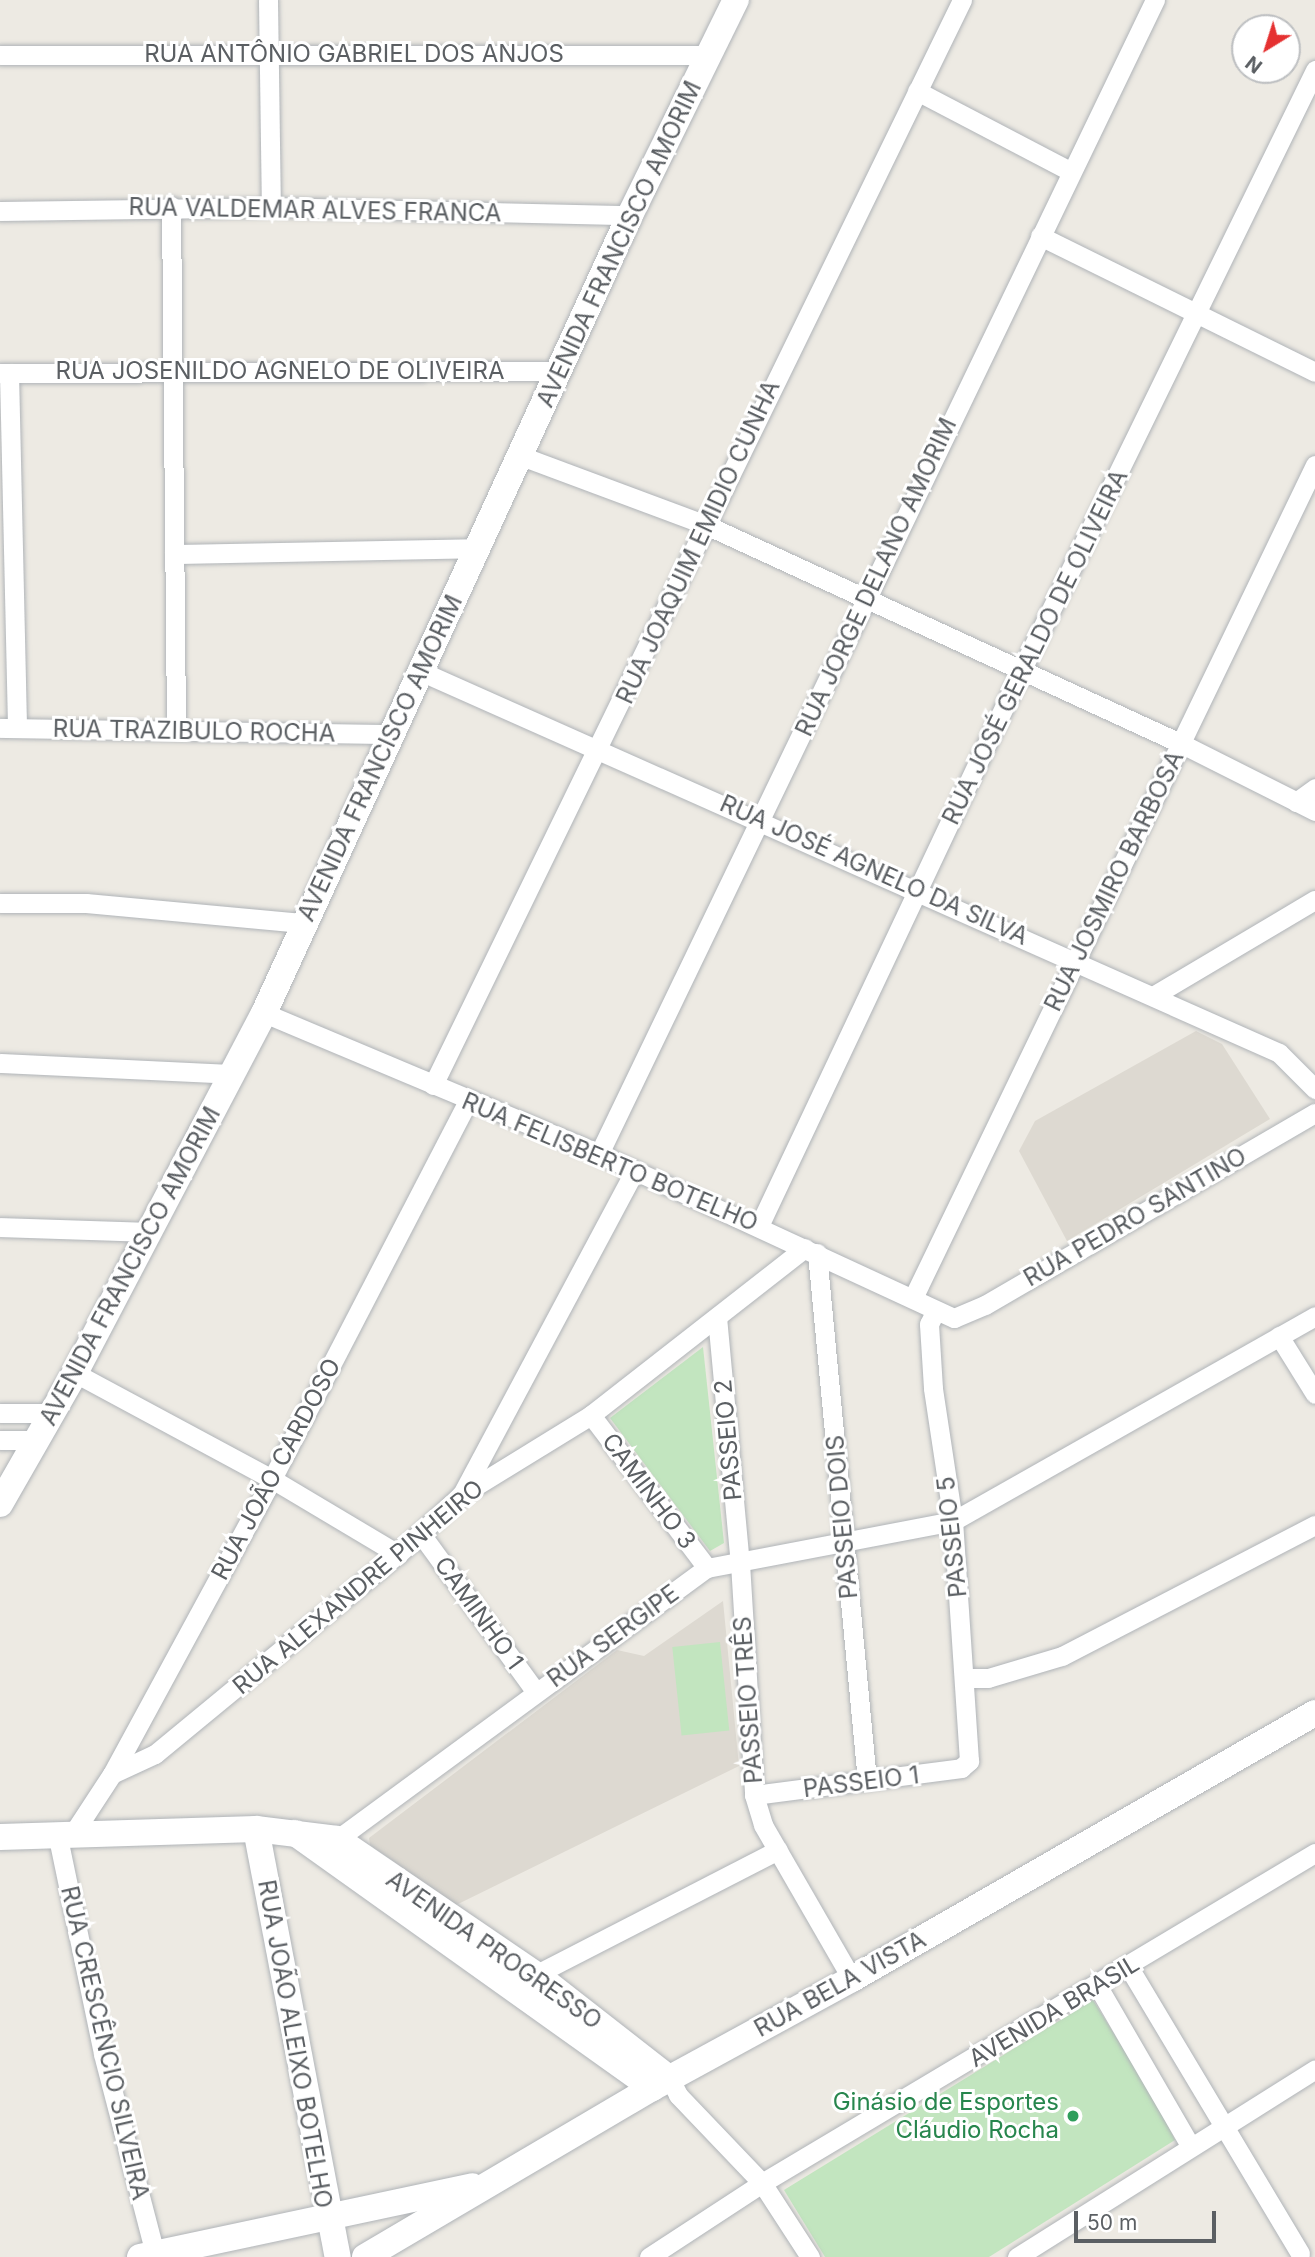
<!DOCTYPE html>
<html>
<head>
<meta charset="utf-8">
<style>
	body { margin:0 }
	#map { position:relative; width:1315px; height:2257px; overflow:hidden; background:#edeae3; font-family:Inter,sans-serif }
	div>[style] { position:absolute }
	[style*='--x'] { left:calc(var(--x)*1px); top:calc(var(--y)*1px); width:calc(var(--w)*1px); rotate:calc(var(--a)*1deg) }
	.education>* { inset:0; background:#ddd9d1 }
	.green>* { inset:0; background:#c2e5bf; transform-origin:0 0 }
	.roads { filter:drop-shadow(0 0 2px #b0b4b8) drop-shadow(0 0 2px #b0b4b8) }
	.street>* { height:19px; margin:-9.5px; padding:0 9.5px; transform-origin:9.5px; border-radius:9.5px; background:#fff }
	.secondary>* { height:26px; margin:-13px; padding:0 13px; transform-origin:13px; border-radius:13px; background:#fff }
	.dots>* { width:19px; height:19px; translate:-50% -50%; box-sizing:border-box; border:4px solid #fff; border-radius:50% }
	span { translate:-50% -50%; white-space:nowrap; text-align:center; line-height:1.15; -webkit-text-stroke:6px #fff; paint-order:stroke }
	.street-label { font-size:24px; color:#5b5f63 }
	.leisure-label { font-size:24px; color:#27864d }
	.right { translate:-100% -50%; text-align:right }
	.north { position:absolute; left:1231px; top:14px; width:70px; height:70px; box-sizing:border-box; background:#fff; border:2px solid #bdbfc1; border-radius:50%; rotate:218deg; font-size:19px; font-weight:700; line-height:28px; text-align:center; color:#5b5f63 }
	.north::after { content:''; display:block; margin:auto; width:24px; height:32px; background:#e53131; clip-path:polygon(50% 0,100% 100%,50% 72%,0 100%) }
	.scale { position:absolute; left:1074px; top:2211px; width:142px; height:32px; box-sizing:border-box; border:4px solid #5b5f63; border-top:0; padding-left:9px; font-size:21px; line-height:24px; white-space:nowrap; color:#5b5f63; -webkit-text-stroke:5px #fff; paint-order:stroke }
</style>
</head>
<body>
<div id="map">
	<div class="education">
		<div style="clip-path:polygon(1196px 1031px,1222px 1044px,1270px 1119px,1067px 1241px,1019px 1151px,1035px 1121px)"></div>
		<div style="clip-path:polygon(723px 1601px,739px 1766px,456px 1905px,370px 1845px,369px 1838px,617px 1650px,644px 1656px)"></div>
	</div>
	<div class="green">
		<div style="clip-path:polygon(703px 1347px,724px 1543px,710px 1551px,610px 1418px)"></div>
		<div style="left:720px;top:1642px;width:89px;height:48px;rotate:84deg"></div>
		<div style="clip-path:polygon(1093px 2000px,1154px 2098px,1175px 2140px,989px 2257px,825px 2257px,784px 2190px)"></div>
	</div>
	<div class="roads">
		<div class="street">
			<div style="--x:268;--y:0;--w:207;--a:89.2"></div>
			<div style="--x:0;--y:55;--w:708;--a:0"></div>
			<div style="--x:917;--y:91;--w:173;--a:27.6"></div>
			<div style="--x:171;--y:206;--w:523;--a:89.45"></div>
			<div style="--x:0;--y:211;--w:271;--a:-0.8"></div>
			<div style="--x:271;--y:207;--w:359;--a:1.3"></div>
			<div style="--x:1040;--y:236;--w:307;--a:26.3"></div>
			<div style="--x:0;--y:373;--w:560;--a:-0.2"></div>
			<div style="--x:9;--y:373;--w:355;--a:88.7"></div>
			<div style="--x:521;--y:456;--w:195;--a:20.4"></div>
			<div style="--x:704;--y:524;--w:526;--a:24.71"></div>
			<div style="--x:1182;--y:744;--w:149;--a:26.7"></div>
			<div style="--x:174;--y:554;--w:303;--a:-1.1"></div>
			<div style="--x:420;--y:671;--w:940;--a:23.97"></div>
			<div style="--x:1279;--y:1053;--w:51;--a:45"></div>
			<div style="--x:0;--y:728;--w:389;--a:0.9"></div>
			<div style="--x:1296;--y:802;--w:24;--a:-36"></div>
			<div style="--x:0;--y:903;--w:86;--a:0"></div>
			<div style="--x:86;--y:903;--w:217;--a:5.3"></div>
			<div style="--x:1153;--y:996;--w:188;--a:-30.7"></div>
			<div style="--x:264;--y:1013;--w:363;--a:22.8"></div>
			<div style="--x:599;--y:1154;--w:391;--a:24.8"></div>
			<div style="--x:954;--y:1318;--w:34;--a:-23"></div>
			<div style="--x:985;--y:1305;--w:382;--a:-30.2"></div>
			<div style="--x:0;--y:1063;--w:232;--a:2.7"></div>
			<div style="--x:433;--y:1085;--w:1207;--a:-64.01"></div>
			<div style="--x:599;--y:1154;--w:1281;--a:-64.28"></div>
			<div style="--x:759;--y:1226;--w:616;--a:-64.72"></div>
			<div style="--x:1022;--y:669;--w:667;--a:-63.93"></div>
			<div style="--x:0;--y:1227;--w:149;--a:1.9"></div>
			<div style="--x:817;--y:1253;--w:530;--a:84.59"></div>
			<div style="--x:913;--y:1298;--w:925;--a:-64.24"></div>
			<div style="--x:717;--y:1317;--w:247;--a:84.7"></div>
			<div style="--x:740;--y:1563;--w:232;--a:86.5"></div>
			<div style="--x:754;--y:1795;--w:31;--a:73"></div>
			<div style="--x:763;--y:1825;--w:178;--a:60"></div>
			<div style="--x:1279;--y:1336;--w:68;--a:58.2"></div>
			<div style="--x:75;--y:1373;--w:224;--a:28.3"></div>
			<div style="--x:272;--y:1479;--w:147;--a:30.8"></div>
			<div style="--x:0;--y:1413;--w:52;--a:0"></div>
			<div style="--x:591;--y:1415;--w:192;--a:52.8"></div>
			<div style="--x:0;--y:1440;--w:37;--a:0"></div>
			<div style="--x:462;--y:1494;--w:367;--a:-61.9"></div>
			<div style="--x:421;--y:1534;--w:195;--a:54"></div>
			<div style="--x:965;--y:1678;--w:23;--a:0"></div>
			<div style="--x:988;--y:1678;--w:77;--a:-16.6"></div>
			<div style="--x:1062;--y:1656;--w:285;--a:-27.4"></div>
			<div style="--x:112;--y:1774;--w:47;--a:-24.9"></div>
			<div style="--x:155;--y:1754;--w:315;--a:-39.5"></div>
			<div style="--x:398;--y:1554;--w:86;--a:-43.1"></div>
			<div style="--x:461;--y:1495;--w:153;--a:-31.6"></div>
			<div style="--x:591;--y:1415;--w:271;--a:-38"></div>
			<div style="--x:754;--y:1795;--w:209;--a:-7.4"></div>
			<div style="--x:961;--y:1768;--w:11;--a:-41"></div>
			<div style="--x:969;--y:1761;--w:241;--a:-93.8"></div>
			<div style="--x:953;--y:1521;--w:134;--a:-98.6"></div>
			<div style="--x:933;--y:1388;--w:64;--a:-93.6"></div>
			<div style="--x:929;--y:1324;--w:13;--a:-63"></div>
			<div style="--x:74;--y:1832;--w:69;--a:-56.8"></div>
			<div style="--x:112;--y:1774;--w:336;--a:-61.5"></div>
			<div style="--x:272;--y:1479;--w:426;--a:-62.6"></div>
			<div style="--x:57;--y:1833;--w:226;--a:78.2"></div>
			<div style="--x:103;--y:2054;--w:206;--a:75.4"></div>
			<div style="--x:328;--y:1846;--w:470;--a:-36.3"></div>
			<div style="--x:707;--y:1568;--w:250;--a:-10.8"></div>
			<div style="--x:953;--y:1521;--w:416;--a:-29.5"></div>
			<div style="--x:1128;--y:1966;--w:335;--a:59.1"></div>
			<div style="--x:527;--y:1979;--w:282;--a:-27.2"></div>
			<div style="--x:1097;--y:1985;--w:187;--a:59.9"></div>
			<div style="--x:670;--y:2079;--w:18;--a:63"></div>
			<div style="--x:678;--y:2095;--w:122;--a:46.3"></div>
			<div style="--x:762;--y:2183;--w:88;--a:57"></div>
			<div style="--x:649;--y:2257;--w:135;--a:-33.2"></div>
			<div style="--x:762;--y:2183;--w:644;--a:-30.83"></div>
			<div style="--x:1017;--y:2257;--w:352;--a:-32.2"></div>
		</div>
		<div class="secondary">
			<div style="--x:0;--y:1504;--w:151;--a:-60.2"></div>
			<div style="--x:75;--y:1373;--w:407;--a:-62.3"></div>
			<div style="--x:264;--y:1013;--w:878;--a:-65.36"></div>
			<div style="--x:630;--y:215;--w:240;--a:-63.8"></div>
			<div style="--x:256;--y:1829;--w:436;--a:79.2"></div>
			<div style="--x:295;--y:1833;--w:439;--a:35.5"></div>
			<div style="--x:0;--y:1837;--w:256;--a:-1.8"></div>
			<div style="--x:256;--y:1829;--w:82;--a:7"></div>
			<div style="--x:337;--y:1839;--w:243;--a:34.3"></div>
			<div style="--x:538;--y:1976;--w:167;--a:38"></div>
			<div style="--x:140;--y:2257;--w:340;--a:-12"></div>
			<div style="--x:365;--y:2257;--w:333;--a:-30.5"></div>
			<div style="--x:652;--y:2088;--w:228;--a:-28.6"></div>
			<div style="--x:852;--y:1979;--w:534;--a:-29.88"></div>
		</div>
	</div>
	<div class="dots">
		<div style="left:1073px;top:2116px;background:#2e9e5b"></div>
	</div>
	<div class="street-label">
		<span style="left:354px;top:54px">RUA ANTÔNIO GABRIEL DOS ANJOS</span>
		<span style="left:315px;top:210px;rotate:1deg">RUA VALDEMAR ALVES FRANCA</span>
		<span style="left:619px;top:244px;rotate:-65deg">AVENIDA FRANCISCO AMORIM</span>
		<span style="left:280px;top:371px">RUA JOSENILDO AGNELO DE OLIVEIRA</span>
		<span style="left:698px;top:542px;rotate:-65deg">RUA JOAQUIM EMIDIO CUNHA</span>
		<span style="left:876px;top:577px;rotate:-65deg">RUA JORGE DELANO AMORIM</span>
		<span style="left:1035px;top:647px;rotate:-64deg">RUA JOSÉ GERALDO DE OLIVEIRA</span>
		<span style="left:194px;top:731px;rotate:1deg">RUA TRAZIBULO ROCHA</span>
		<span style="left:380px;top:758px;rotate:-65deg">AVENIDA FRANCISCO AMORIM</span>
		<span style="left:874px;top:870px;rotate:24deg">RUA JOSÉ AGNELO DA SILVA</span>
		<span style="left:1114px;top:881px;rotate:-64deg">RUA JOSMIRO BARBOSA</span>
		<span style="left:610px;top:1162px;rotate:23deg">RUA FELISBERTO BOTELHO</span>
		<span style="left:1135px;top:1217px;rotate:-30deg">RUA PEDRO SANTINO</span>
		<span style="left:130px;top:1266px;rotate:-62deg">AVENIDA FRANCISCO AMORIM</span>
		<span style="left:728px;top:1440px;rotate:-95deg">PASSEIO 2</span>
		<span style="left:276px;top:1469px;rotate:-62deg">RUA JOÃO CARDOSO</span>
		<span style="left:649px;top:1491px;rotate:53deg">CAMINHO 3</span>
		<span style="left:842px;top:1517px;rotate:-95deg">PASSEIO DOIS</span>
		<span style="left:952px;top:1537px;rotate:-96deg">PASSEIO 5</span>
		<span style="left:358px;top:1587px;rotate:-40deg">RUA ALEXANDRE PINHEIRO</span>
		<span style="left:479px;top:1613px;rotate:54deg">CAMINHO 1</span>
		<span style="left:613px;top:1636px;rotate:-36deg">RUA SERGIPE</span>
		<span style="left:748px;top:1700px;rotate:-94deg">PASSEIO TRÊS</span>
		<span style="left:861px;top:1782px;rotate:-7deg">PASSEIO 1</span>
		<span style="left:494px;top:1950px;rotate:35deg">AVENIDA PROGRESSO</span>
		<span style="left:840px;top:1984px;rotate:-29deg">RUA BELA VISTA</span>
		<span style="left:1054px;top:2011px;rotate:-31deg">AVENIDA BRASIL</span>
		<span style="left:105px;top:2043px;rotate:77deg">RUA CRESCÊNCIO SILVEIRA</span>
		<span style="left:295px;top:2044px;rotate:80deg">RUA JOÃO ALEIXO BOTELHO</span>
	</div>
	<div class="leisure-label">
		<span class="right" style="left:1059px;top:2116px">Ginásio de Esportes<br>Cláudio Rocha</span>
	</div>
	<div class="north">N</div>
	<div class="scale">50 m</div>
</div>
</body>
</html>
